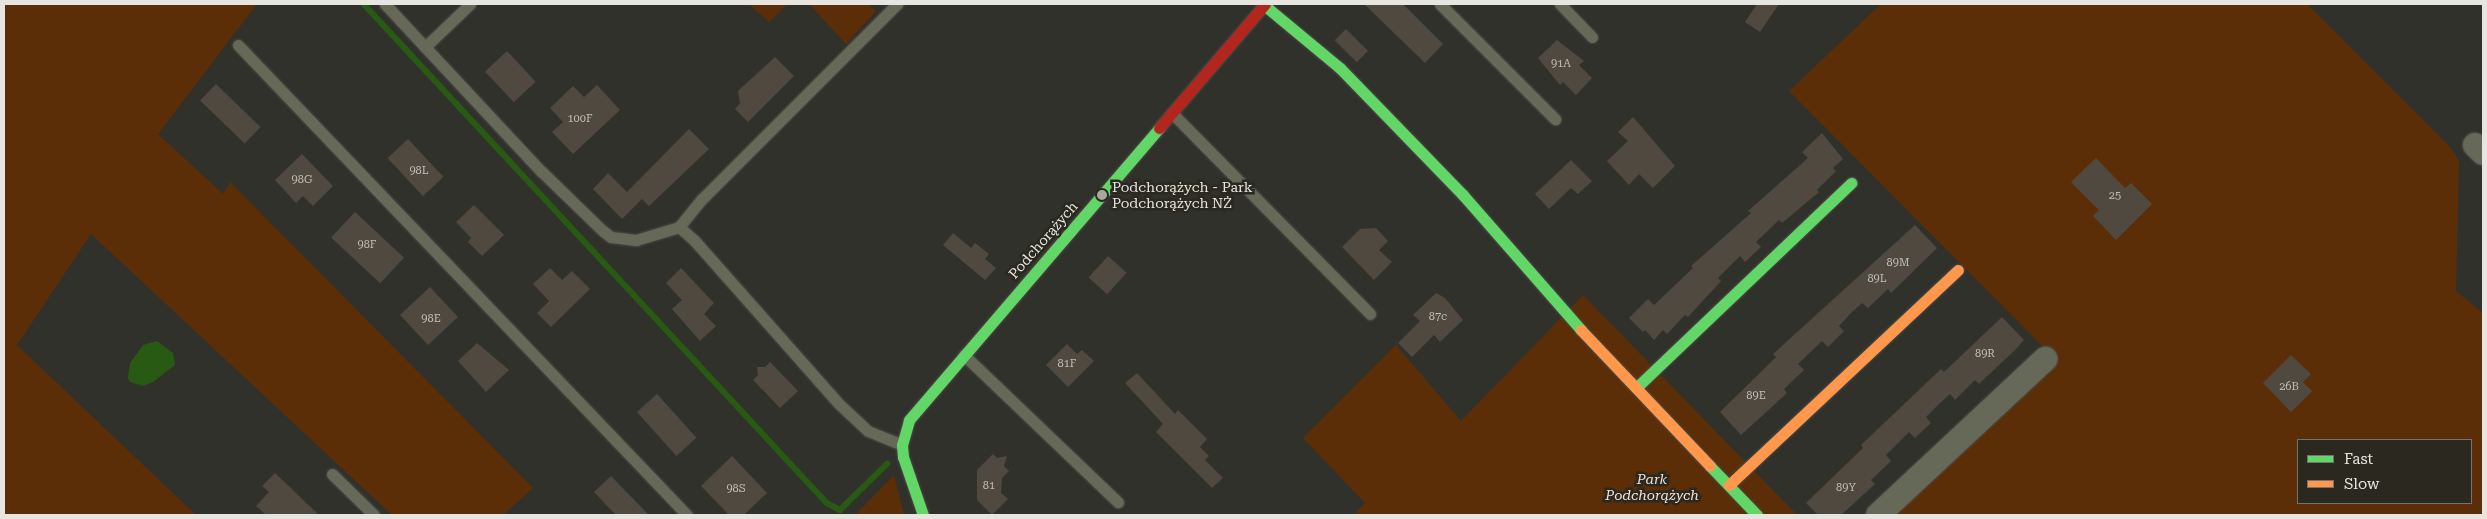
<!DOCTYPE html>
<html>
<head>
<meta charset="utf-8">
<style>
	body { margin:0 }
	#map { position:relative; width:2487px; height:519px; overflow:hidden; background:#31312c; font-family:"Roboto Serif",serif }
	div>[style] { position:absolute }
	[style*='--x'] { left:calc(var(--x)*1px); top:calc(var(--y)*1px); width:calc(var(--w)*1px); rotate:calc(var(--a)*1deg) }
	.green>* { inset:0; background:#5b2e08 }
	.water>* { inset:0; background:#285a14 }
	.stream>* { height:5.5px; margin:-2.75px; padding:0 2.75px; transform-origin:2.75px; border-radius:2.75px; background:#285a14 }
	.building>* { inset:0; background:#4f493f; transform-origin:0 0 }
	.roads { filter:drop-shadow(0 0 1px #4d4d49) drop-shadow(0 0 1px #4d4d49) }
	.lane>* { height:11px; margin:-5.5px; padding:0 5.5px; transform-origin:5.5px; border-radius:5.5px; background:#666957 }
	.street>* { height:24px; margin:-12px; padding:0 12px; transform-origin:12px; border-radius:12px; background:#666957 }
	.fast>* { height:11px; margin:-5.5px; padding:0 5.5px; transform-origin:5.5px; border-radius:5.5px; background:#63d668 }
	.slow>* { height:11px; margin:-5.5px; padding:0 5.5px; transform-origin:5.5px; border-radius:5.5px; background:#ff974d }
	.jam>* { height:11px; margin:-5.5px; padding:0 5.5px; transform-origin:5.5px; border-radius:5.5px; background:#b3261e }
	.dots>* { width:14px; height:14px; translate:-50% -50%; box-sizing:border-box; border:2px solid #2a281f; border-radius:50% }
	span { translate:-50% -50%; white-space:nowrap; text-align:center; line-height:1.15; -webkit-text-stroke:5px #2a281f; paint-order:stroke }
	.number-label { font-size:11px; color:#c0beb7 }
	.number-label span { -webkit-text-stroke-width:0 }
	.poi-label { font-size:14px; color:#e6e5df }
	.left { translate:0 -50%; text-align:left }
	.street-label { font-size:14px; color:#e6e5df }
	.park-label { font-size:14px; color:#f5dfd2; font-style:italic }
	.frame { position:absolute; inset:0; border:5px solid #e6e5df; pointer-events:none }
	.legend { position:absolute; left:2297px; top:439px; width:175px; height:65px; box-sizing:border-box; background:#2a281f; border:1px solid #75746c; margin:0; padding:6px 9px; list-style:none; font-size:15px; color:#e6e5df }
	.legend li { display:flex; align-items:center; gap:10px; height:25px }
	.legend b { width:25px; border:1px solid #75746c }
</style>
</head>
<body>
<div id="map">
	<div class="green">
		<div style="clip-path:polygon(4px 4px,257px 4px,158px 134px,223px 194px,230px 182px,533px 488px,503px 515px,392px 515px,91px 234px,17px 345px,196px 515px,4px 515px)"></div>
		<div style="clip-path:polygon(749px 4px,788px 4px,769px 22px)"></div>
		<div style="clip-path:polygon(809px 4px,868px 4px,876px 11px,846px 44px)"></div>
		<div style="clip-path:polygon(evenodd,1881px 4px,2307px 4px,2451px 148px,2459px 161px,2456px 291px,2483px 313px,2483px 515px,1894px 515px,2056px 360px,1789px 91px,1881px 4px,2298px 440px,2471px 440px,2471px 503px,2298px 503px,2298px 440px)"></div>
		<div style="clip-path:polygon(1583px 295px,1797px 515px,1353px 515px,1365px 503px,1303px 438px,1396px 345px,1461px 421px)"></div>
		<div style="clip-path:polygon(894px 475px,904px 515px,855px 515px)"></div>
	</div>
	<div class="water">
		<div style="clip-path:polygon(157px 341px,173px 353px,175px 365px,153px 382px,143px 386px,130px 382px,128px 378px,130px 363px,143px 345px)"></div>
	</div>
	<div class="stream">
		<div style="--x:364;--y:4;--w:681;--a:47.14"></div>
		<div style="--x:827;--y:503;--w:15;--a:28"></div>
		<div style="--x:840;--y:510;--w:66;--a:-44.4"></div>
	</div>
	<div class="building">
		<div style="clip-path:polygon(1364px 4px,1403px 4px,1443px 44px,1425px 63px)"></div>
		<div style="clip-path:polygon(1757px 4px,1779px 4px,1760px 32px,1745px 22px)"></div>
		<div style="left:1346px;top:29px;width:31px;height:16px;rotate:45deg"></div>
		<div style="clip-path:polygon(1557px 40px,1584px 61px,1579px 65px,1592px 78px,1576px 95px,1563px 82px,1560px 85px,1538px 58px)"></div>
		<div style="left:507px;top:51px;width:42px;height:30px;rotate:47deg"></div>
		<div style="clip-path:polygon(775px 57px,794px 76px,748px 122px,735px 109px,740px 103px,738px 91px)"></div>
		<div style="left:216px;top:84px;width:62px;height:23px;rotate:44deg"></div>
		<div style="clip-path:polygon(597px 85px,620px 110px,573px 154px,552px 132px,563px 122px,550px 108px,573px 86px,584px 97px)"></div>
		<div style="clip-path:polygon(1633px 117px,1675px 166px,1653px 188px,1639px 174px,1629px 185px,1607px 161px,1628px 141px,1618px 132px)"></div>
		<div style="clip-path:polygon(689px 129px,709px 149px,649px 206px,642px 199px,622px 219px,593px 189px,608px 173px,627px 192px)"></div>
		<div style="clip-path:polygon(1822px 133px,1843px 159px,1833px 168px,1836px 171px,1817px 190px,1819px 192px,1782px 223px,1779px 220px,1756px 242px,1761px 247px,1745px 262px,1740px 256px,1718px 278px,1721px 281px,1688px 317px,1685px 315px,1667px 334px,1663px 330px,1654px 340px,1645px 330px,1643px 332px,1629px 318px,1648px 299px,1654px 305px,1693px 268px,1691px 266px,1751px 213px,1748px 211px,1808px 158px,1802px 152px)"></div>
		<div style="left:408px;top:139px;width:52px;height:28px;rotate:47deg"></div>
		<div style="clip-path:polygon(302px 154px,333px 186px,313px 206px,303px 196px,296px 203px,275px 180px)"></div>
		<div style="clip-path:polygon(2096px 158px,2125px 188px,2131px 183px,2152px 204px,2116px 240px,2093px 216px,2099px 210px,2071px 182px)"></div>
		<div style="clip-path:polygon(1571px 160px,1592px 181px,1578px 194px,1571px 188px,1549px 209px,1535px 194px)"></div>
		<div style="clip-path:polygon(474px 205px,504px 235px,482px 256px,468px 242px,471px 238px,456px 222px)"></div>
		<div style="left:355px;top:212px;width:67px;height:35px;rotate:43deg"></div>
		<div style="clip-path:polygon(1915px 225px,1937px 248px,1891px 293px,1888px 289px,1868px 308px,1862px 303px,1850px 314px,1839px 326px,1844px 331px,1828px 347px,1822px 341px,1798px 364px,1804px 370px,1784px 389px,1787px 393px,1741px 435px,1720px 412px,1776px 357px,1773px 354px)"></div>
		<div style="clip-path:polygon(1376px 228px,1388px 241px,1379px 250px,1392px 262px,1374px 280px,1342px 247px,1360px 229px)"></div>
		<div style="clip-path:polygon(953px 233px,971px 248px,975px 243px,989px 254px,985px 259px,996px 268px,985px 280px,943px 245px)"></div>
		<div style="left:1108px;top:256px;width:25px;height:29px;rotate:42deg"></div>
		<div style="clip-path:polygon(550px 268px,562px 280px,572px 271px,590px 289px,551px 327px,537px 313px,549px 301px,533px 284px)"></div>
		<div style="clip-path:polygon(681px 268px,714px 303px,704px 314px,716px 326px,700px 341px,672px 309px,682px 300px,666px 283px)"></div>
		<div style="left:430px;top:287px;width:41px;height:41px;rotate:47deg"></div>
		<div style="clip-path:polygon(1436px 293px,1445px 298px,1463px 320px,1440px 342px,1434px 335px,1412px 357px,1398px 343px,1420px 321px,1413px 315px)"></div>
		<div style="clip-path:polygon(2002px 317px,2024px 340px,2015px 350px,1979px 384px,1975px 380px,1955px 400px,1950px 394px,1938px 405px,1926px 417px,1931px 423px,1915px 438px,1909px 432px,1886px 455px,1891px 461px,1871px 480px,1875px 484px,1841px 515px,1818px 515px,1806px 503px,1863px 448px,1861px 445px,1941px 369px,1944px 372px)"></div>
		<div style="clip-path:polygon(477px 343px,509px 370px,486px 392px,458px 361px)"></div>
		<div style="clip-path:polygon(1067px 344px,1077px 354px,1082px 350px,1094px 361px,1068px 387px,1046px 365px)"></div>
		<div style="clip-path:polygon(2291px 355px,2311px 374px,2303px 382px,2312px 391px,2291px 412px,2263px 383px)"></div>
		<div style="clip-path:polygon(770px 362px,798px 391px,780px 408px,753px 380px,758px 375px,757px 367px,765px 367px)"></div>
		<div style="clip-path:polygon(1137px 373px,1175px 414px,1178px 410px,1207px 439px,1200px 447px,1209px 456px,1205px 460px,1223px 478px,1212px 488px,1156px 432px,1163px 424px,1125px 383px)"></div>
		<div style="left:657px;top:394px;width:59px;height:27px;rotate:48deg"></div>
		<div style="clip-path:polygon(993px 454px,997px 458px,1007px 456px,1004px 466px,1009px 471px,1002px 478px,1001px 493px,1008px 499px,992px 515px,977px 500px,977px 470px)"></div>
		<div style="clip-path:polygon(732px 456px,767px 493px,744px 515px,729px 515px,701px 486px)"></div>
		<div style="clip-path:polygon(275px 473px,319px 515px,266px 515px,256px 506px,269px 492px,262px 486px)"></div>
		<div style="clip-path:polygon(611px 476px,649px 515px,616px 515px,594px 492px)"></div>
	</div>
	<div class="roads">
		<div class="lane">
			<div style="--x:385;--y:4;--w:229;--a:47"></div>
			<div style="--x:541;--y:171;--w:86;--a:44.1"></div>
			<div style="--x:603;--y:231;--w:10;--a:37"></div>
			<div style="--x:611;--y:237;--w:25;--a:7"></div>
			<div style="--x:636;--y:240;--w:45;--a:-16.8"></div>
			<div style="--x:679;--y:227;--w:20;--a:41"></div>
			<div style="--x:694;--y:240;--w:217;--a:48.5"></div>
			<div style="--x:838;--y:403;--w:41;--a:43"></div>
			<div style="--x:868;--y:431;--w:37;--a:22"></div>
			<div style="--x:1440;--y:4;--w:163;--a:45"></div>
			<div style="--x:1560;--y:4;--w:46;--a:45.9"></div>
			<div style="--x:238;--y:45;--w:650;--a:46.31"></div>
			<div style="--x:425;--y:47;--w:62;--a:-43.7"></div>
			<div style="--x:1172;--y:113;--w:282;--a:45.4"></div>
			<div style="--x:679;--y:227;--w:36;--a:-51"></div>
			<div style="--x:702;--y:199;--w:276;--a:-45"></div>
			<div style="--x:964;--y:355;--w:213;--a:43.7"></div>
			<div style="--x:332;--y:474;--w:59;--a:44.3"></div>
		</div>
		<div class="street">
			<div style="--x:2475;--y:145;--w:11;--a:45"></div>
			<div style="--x:1878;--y:515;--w:229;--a:-43"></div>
		</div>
		<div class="fast">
			<div style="--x:1264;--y:5;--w:99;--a:39.7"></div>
			<div style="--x:1340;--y:68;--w:177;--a:45.9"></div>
			<div style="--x:1463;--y:195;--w:179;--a:48.8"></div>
			<div style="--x:1637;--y:387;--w:296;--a:-43.6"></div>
			<div style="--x:1710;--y:466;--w:68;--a:46.2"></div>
			<div style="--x:923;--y:515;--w:61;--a:-109"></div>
			<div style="--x:903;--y:457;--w:12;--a:-95"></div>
			<div style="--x:902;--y:445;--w:26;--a:-74"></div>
			<div style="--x:909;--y:420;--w:384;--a:-49.4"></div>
		</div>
		<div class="slow">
			<div style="--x:1581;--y:330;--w:187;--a:46.5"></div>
			<div style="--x:1729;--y:485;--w:314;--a:-43.2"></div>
		</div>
		<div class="jam">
			<div style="--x:1159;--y:128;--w:163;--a:-49.5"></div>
		</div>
	</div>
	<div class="dots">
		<div style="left:1102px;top:195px;background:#a7a6a0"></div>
	</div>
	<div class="number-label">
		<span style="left:1561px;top:64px">91A</span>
		<span style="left:580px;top:119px">100F</span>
		<span style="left:419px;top:171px">98L</span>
		<span style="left:302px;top:180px">98G</span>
		<span style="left:2115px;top:196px">25</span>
		<span style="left:367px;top:245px">98F</span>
		<span style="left:1898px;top:263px">89M</span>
		<span style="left:1877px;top:279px">89L</span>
		<span style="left:1438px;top:317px">87c</span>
		<span style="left:431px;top:319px">98E</span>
		<span style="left:1985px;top:354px">89R</span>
		<span style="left:1067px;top:364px">81F</span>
		<span style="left:2289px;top:387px">26B</span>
		<span style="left:1756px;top:396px">89E</span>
		<span style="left:989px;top:486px">81</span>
		<span style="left:1846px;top:488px">89Y</span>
		<span style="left:736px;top:489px">98S</span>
	</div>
	<div class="poi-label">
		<span class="left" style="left:1112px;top:195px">Podchorążych - Park<br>Podchorążych NŻ</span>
	</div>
	<div class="street-label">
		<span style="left:1043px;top:240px;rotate:-49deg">Podchorążych</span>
	</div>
	<div class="park-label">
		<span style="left:1652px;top:487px">Park<br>Podchorążych</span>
	</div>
	<div class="frame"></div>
	<ul class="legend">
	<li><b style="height:6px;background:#63d668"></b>Fast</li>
	<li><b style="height:6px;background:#ff974d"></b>Slow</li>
	</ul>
</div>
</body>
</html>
